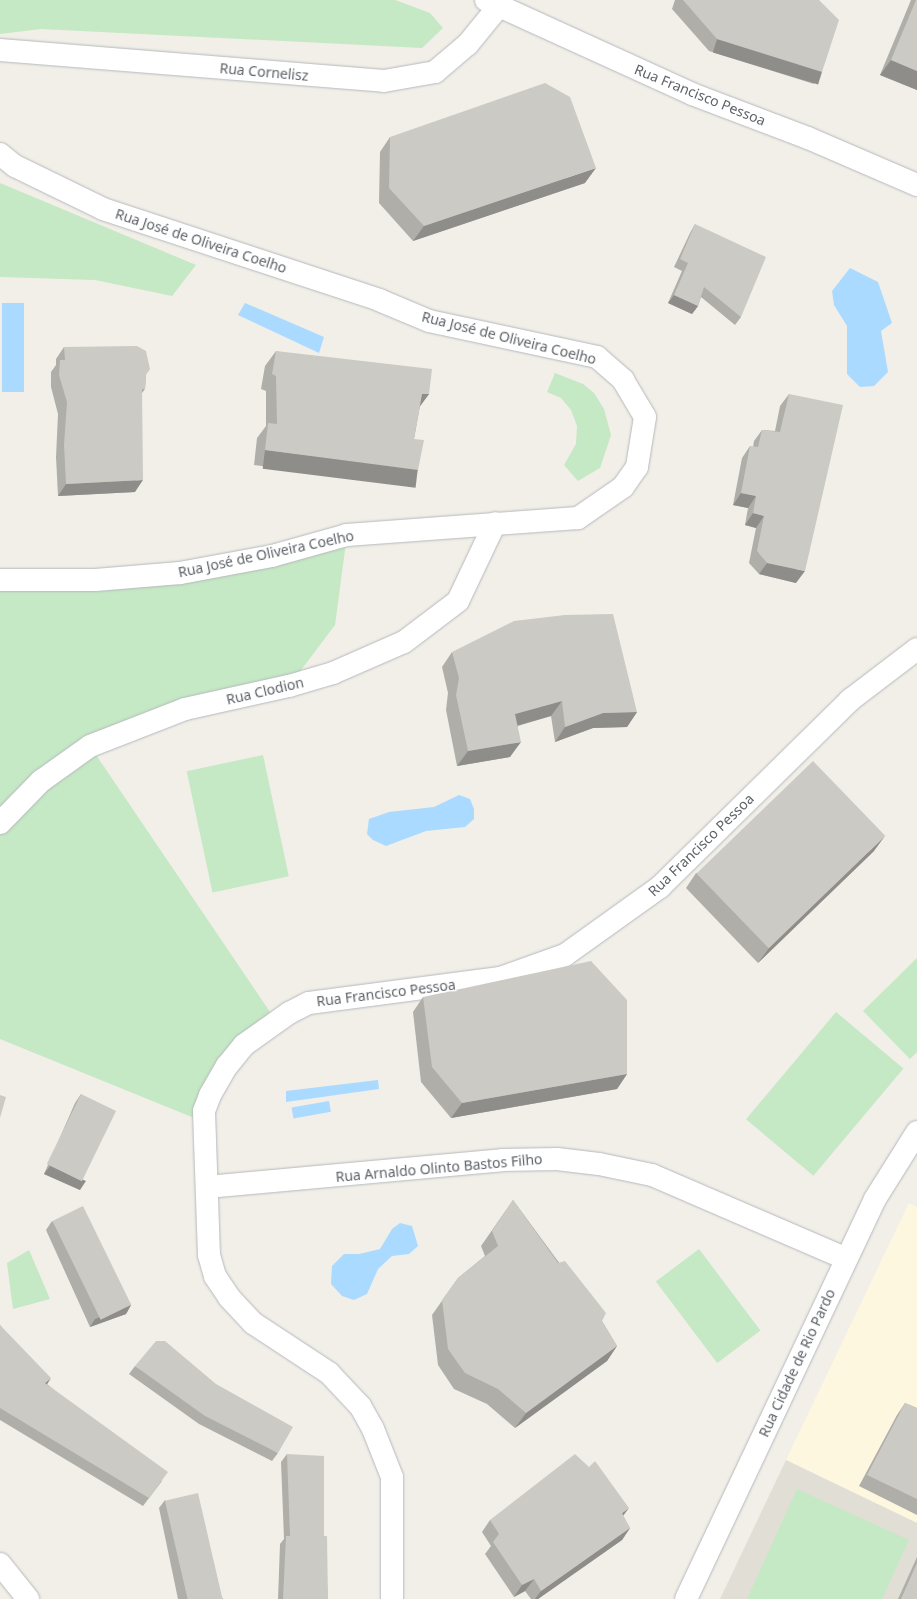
<!DOCTYPE html>
<html>
<head>
<meta charset="utf-8">
<style>
	body { margin:0 }
	#map { position:relative; width:917px; height:1599px; overflow:hidden; background:#f1efe8; font-family:"Noto Sans",sans-serif }
	div>[style] { position:absolute }
	[style*='--x'] { left:calc(var(--x)*1px); top:calc(var(--y)*1px); width:calc(var(--w)*1px); rotate:calc(var(--a)*1deg) }
	.commercial>* { inset:0; background:#fef7e0 }
	.education>* { inset:0; background:#e1ded6 }
	.green>* { inset:0; background:#c5e8c5; transform-origin:0 0 }
	.water>* { inset:0; background:#aadaff; transform-origin:0 0 }
	.roads { filter:drop-shadow(0 0 1px #b5b8bc) drop-shadow(0 0 1px #b5b8bc) }
	.street>* { height:22px; margin:-11px; padding:0 11px; transform-origin:11px; border-radius:11px; background:#fff }
	.wall>* { inset:0; background:#afaea9 }
	.shaded-wall>* { inset:0; background:#8f8d8a; transform-origin:0 0 }
	.building>* { inset:0; background:#cccac5; transform-origin:0 0 }
	span { translate:-50% -50%; white-space:nowrap; text-align:center; line-height:1.15; -webkit-text-stroke:3px #fff; paint-order:stroke }
	.street-label { font-size:14px; color:#5f6368 }
</style>
</head>
<body>
<div id="map">
	<div class="commercial">
		<div style="clip-path:polygon(909px 1203px,917px 1207px,917px 1523px,786px 1460px)"></div>
	</div>
	<div class="education">
		<div style="clip-path:polygon(786px 1460px,917px 1523px,917px 1599px,720px 1599px)"></div>
	</div>
	<div class="green">
		<div style="clip-path:polygon(0 0,395px 0,430px 13px,443px 28px,422px 48px,41px 29px,0 34px)"></div>
		<div style="clip-path:polygon(0 183px,196px 265px,172px 296px,95px 280px,0 277px)"></div>
		<div style="clip-path:polygon(555px 373px,583px 384px,594px 393px,604px 409px,611px 435px,600px 468px,578px 481px,564px 465px,576px 444px,577px 426px,571px 410px,561px 398px,547px 392px)"></div>
		<div style="clip-path:polygon(347px 535px,335px 625px,289px 686px,90px 746px,270px 1012px,244px 1045px,207px 1079px,204px 1122px,0 1039px,0 579px,76px 580px)"></div>
		<div style="left:263px;top:755px;width:124px;height:78px;rotate:78deg"></div>
		<div style="clip-path:polygon(917px 958px,917px 1052px,910px 1059px,863px 1011px)"></div>
		<div style="left:836px;top:1012px;width:88px;height:140px;rotate:40deg"></div>
		<div style="left:699px;top:1249px;width:102px;height:54px;rotate:53deg"></div>
		<div style="clip-path:polygon(29px 1250px,50px 1299px,13px 1309px,7px 1263px)"></div>
		<div style="clip-path:polygon(797px 1489px,909px 1540px,882px 1599px,747px 1599px)"></div>
	</div>
	<div class="water">
		<div style="clip-path:polygon(850px 268px,878px 282px,892px 323px,881px 331px,888px 372px,874px 386px,860px 387px,847px 374px,847px 326px,834px 305px,832px 291px)"></div>
		<div style="left:2px;top:303px;width:22px;height:89px"></div>
		<div style="clip-path:polygon(245px 303px,324px 337px,319px 353px,238px 315px)"></div>
		<div style="clip-path:polygon(459px 795px,470px 799px,474px 809px,474px 819px,465px 827px,426px 831px,386px 846px,373px 840px,367px 834px,369px 819px,389px 812px,434px 807px)"></div>
		<div style="clip-path:polygon(378px 1080px,379px 1089px,286px 1102px,286px 1091px)"></div>
		<div style="left:329px;top:1101px;width:11px;height:38px;rotate:80deg"></div>
		<div style="clip-path:polygon(400px 1223px,412px 1226px,418px 1246px,409px 1254px,392px 1256px,378px 1269px,367px 1294px,354px 1300px,342px 1296px,331px 1284px,332px 1266px,344px 1254px,359px 1254px,380px 1249px,392px 1229px)"></div>
	</div>
	<div class="roads">
		<div class="street">
			<div style="--x:486;--y:0;--w:226;--a:24.5"></div>
			<div style="--x:692;--y:94;--w:124;--a:20.8"></div>
			<div style="--x:808;--y:138;--w:119;--a:23.3"></div>
			<div style="--x:0;--y:50;--w:385;--a:4.6"></div>
			<div style="--x:384;--y:81;--w:52;--a:-10"></div>
			<div style="--x:435;--y:72;--w:43;--a:-40.3"></div>
			<div style="--x:468;--y:44;--w:49;--a:-50.8"></div>
			<div style="--x:0;--y:154;--w:19;--a:39"></div>
			<div style="--x:15;--y:166;--w:98;--a:26"></div>
			<div style="--x:103;--y:209;--w:291;--a:18.2"></div>
			<div style="--x:379;--y:300;--w:54;--a:22.8"></div>
			<div style="--x:429;--y:321;--w:172;--a:12.1"></div>
			<div style="--x:597;--y:357;--w:35;--a:41"></div>
			<div style="--x:623;--y:380;--w:43;--a:59.3"></div>
			<div style="--x:645;--y:417;--w:51;--a:99.1"></div>
			<div style="--x:637;--y:467;--w:24;--a:125"></div>
			<div style="--x:623;--y:487;--w:55;--a:145.4"></div>
			<div style="--x:578;--y:518;--w:232;--a:175.8"></div>
			<div style="--x:347;--y:535;--w:78;--a:164.4"></div>
			<div style="--x:272;--y:556;--w:94;--a:169.5"></div>
			<div style="--x:180;--y:573;--w:85;--a:175.3"></div>
			<div style="--x:95;--y:580;--w:95;--a:180"></div>
			<div style="--x:0;--y:823;--w:59;--a:-45.7"></div>
			<div style="--x:41;--y:781;--w:60;--a:-35.5"></div>
			<div style="--x:90;--y:746;--w:102;--a:-21.3"></div>
			<div style="--x:185;--y:709;--w:107;--a:-12.5"></div>
			<div style="--x:289;--y:686;--w:46;--a:-16.5"></div>
			<div style="--x:333;--y:673;--w:77;--a:-23.6"></div>
			<div style="--x:404;--y:642;--w:68;--a:-37.2"></div>
			<div style="--x:458;--y:601;--w:86;--a:-64.6"></div>
			<div style="--x:207;--y:1187;--w:296;--a:-5.2"></div>
			<div style="--x:502;--y:1160;--w:55;--a:-1"></div>
			<div style="--x:557;--y:1159;--w:42;--a:6.8"></div>
			<div style="--x:599;--y:1164;--w:54;--a:11.7"></div>
			<div style="--x:652;--y:1175;--w:210;--a:23.3"></div>
			<div style="--x:0;--y:1564;--w:45;--a:51.3"></div>
			<div style="--x:392;--y:1599;--w:122;--a:-90"></div>
			<div style="--x:392;--y:1477;--w:52;--a:-111.6"></div>
			<div style="--x:373;--y:1429;--w:26;--a:-119"></div>
			<div style="--x:360;--y:1406;--w:45;--a:-133.2"></div>
			<div style="--x:329;--y:1373;--w:91;--a:-146.7"></div>
			<div style="--x:253;--y:1323;--w:35;--a:-133"></div>
			<div style="--x:229;--y:1297;--w:25;--a:-124"></div>
			<div style="--x:215;--y:1276;--w:22;--a:-106"></div>
			<div style="--x:209;--y:1255;--w:144;--a:-92"></div>
			<div style="--x:204;--y:1111;--w:17;--a:-69"></div>
			<div style="--x:210;--y:1095;--w:34;--a:-60"></div>
			<div style="--x:227;--y:1066;--w:27;--a:-51"></div>
			<div style="--x:244;--y:1045;--w:55;--a:-35.4"></div>
			<div style="--x:289;--y:1013;--w:22;--a:-27"></div>
			<div style="--x:309;--y:1003;--w:193;--a:-7.5"></div>
			<div style="--x:500;--y:978;--w:69;--a:-19.5"></div>
			<div style="--x:565;--y:955;--w:117;--a:-35.6"></div>
			<div style="--x:660;--y:887;--w:267;--a:-44.5"></div>
			<div style="--x:850;--y:700;--w:84;--a:-37.3"></div>
			<div style="--x:686;--y:1599;--w:442;--a:-64.7"></div>
			<div style="--x:875;--y:1199;--w:79;--a:-57.9"></div>
		</div>
	</div>
	<div class="wall">
		<div style="clip-path:polygon(675px 0,819px 0,814px 84px,709px 51px,672px 9px)"></div>
		<div style="clip-path:polygon(911px 0,917px 0,917px 90px,880px 75px)"></div>
		<div style="clip-path:polygon(390px 137px,585px 183px,413px 241px,379px 203px,380px 152px)"></div>
		<div style="clip-path:polygon(695px 224px,741px 317px,735px 325px,701px 297px,698px 306px,692px 314px,668px 303px,682px 271px,674px 267px,690px 233px)"></div>
		<div style="clip-path:polygon(64px 347px,146px 375px,145px 389px,142px 393px,135px 492px,58px 496px,56px 457px,58px 414px,51px 387px,51px 372px,56px 365px,56px 359px)"></div>
		<div style="clip-path:polygon(276px 351px,429px 394px,420px 406px,414px 439px,418px 470px,407px 485px,254px 465px,257px 438px,266px 426px,266px 391px,261px 389px,265px 366px)"></div>
		<div style="clip-path:polygon(789px 394px,796px 583px,759px 574px,749px 563px,756px 528px,745px 525px,748px 508px,733px 505px,742px 458px,750px 446px,753px 447px,754px 441px,762px 430px,775px 431px,780px 406px)"></div>
		<div style="clip-path:polygon(452px 652px,637px 712px,627px 727px,593px 728px,555px 742px,551px 716px,518px 726px,510px 757px,457px 766px,446px 710px,448px 693px,442px 667px)"></div>
		<div style="clip-path:polygon(874px 851px,758px 963px,686px 888px,696px 873px)"></div>
		<div style="clip-path:polygon(423px 997px,627px 1074px,617px 1089px,451px 1118px,421px 1082px,413px 1012px)"></div>
		<div style="clip-path:polygon(81px 1094px,80px 1190px,44px 1174px,75px 1103px)"></div>
		<div style="clip-path:polygon(513px 1200px,602px 1321px,617px 1346px,607px 1361px,515px 1428px,487px 1404px,454px 1389px,438px 1365px,432px 1315px,458px 1278px,485px 1256px,481px 1246px)"></div>
		<div style="clip-path:polygon(52px 1221px,131px 1305px,126px 1314px,90px 1327px,46px 1230px)"></div>
		<div style="clip-path:polygon(0 1325px,47px 1384px,162px 1481px,143px 1506px,0 1420px)"></div>
		<div style="clip-path:polygon(135px 1366px,278px 1453px,272px 1461px,199px 1424px,129px 1374px)"></div>
		<div style="clip-path:polygon(905px 1403px,917px 1408px,917px 1515px,859px 1486px,897px 1415px)"></div>
		<div style="clip-path:polygon(287px 1454px,324px 1536px,328px 1599px,278px 1599px,280px 1544px,284px 1539px,281px 1462px)"></div>
		<div style="clip-path:polygon(165px 1500px,223px 1599px,178px 1599px,159px 1508px)"></div>
		<div style="clip-path:polygon(623px 1516px,630px 1528px,622px 1540px,538px 1599px,531px 1599px,525px 1591px,514px 1597px,485px 1554px,491px 1546px,482px 1532px,490px 1520px)"></div>
		<div style="clip-path:polygon(917px 1557px,917px 1599px,898px 1599px)"></div>
	</div>
	<div class="shaded-wall">
		<div style="left:717px;top:39px;width:110px;height:14px;rotate:17deg"></div>
		<div style="clip-path:polygon(891px 60px,917px 71px,917px 90px,880px 75px)"></div>
		<div style="clip-path:polygon(596px 168px,585px 183px,413px 241px,424px 226px)"></div>
		<div style="clip-path:polygon(674px 295px,698px 306px,692px 314px,668px 303px)"></div>
		<div style="clip-path:polygon(422px 394px,429px 394px,418px 409px)"></div>
		<div style="left:265px;top:450px;width:154px;height:19px;rotate:7deg"></div>
		<div style="clip-path:polygon(143px 480px,135px 492px,58px 496px,66px 484px)"></div>
		<div style="clip-path:polygon(741px 493px,756px 496px,748px 508px,733px 505px)"></div>
		<div style="clip-path:polygon(753px 513px,764px 516px,756px 528px,745px 525px)"></div>
		<div style="clip-path:polygon(767px 563px,805px 571px,796px 583px,759px 574px)"></div>
		<div style="clip-path:polygon(562px 701px,551px 716px,505px 729px,515px 714px)"></div>
		<div style="clip-path:polygon(637px 712px,627px 727px,593px 728px,555px 742px,565px 727px,603px 713px)"></div>
		<div style="clip-path:polygon(521px 742px,510px 757px,457px 766px,468px 751px)"></div>
		<div style="clip-path:polygon(885px 836px,874px 851px,758px 963px,769px 948px)"></div>
		<div style="clip-path:polygon(627px 1074px,617px 1089px,451px 1118px,462px 1103px)"></div>
		<div style="clip-path:polygon(50px 1166px,86px 1181px,80px 1190px,44px 1174px)"></div>
		<div style="clip-path:polygon(131px 1305px,126px 1314px,90px 1327px,95px 1319px)"></div>
		<div style="clip-path:polygon(617px 1346px,607px 1361px,515px 1428px,526px 1413px)"></div>
		<div style="clip-path:polygon(51px 1378px,46px 1386px,45px 1383px)"></div>
		<div style="clip-path:polygon(629px 1508px,620px 1520px,622px 1513px)"></div>
		<div style="clip-path:polygon(630px 1528px,622px 1540px,538px 1599px,535px 1599px,541px 1591px)"></div>
		<div style="clip-path:polygon(534px 1579px,525px 1591px,514px 1597px,522px 1585px)"></div>
	</div>
	<div class="building">
		<div style="clip-path:polygon(683px 0,819px 0,839px 20px,822px 72px,717px 39px)"></div>
		<div style="clip-path:polygon(916px 0,917px 0,917px 71px,891px 60px)"></div>
		<div style="clip-path:polygon(545px 83px,570px 97px,596px 168px,424px 226px,389px 188px,390px 137px)"></div>
		<div style="clip-path:polygon(695px 224px,766px 257px,741px 317px,704px 287px,698px 306px,674px 295px,688px 263px,680px 259px)"></div>
		<div style="clip-path:polygon(137px 346px,146px 351px,150px 369px,146px 375px,145px 389px,142px 389px,143px 480px,66px 484px,64px 445px,67px 402px,59px 375px,60px 360px,65px 360px,64px 347px)"></div>
		<div style="clip-path:polygon(276px 351px,432px 369px,429px 394px,422px 394px,414px 439px,424px 440px,418px 470px,265px 450px,268px 423px,277px 424px,276px 376px,272px 374px)"></div>
		<div style="clip-path:polygon(789px 394px,843px 405px,805px 571px,767px 563px,757px 551px,764px 516px,753px 513px,756px 496px,741px 493px,750px 446px,758px 447px,762px 430px,780px 432px)"></div>
		<div style="clip-path:polygon(613px 614px,637px 712px,603px 713px,565px 727px,562px 701px,515px 714px,521px 742px,468px 751px,456px 695px,459px 678px,452px 652px,514px 621px,565px 615px)"></div>
		<div style="left:813px;top:761px;width:104px;height:162px;rotate:46deg"></div>
		<div style="clip-path:polygon(591px 961px,627px 1000px,627px 1074px,462px 1103px,432px 1067px,423px 997px)"></div>
		<div style="left:81px;top:1094px;width:39px;height:78px;rotate:26deg"></div>
		<div style="clip-path:polygon(0 1095px,6px 1097px,0 1118px)"></div>
		<div style="clip-path:polygon(513px 1200px,558px 1263px,565px 1261px,606px 1313px,602px 1321px,617px 1346px,526px 1413px,498px 1389px,465px 1373px,448px 1349px,442px 1300px,458px 1278px,498px 1246px,492px 1231px)"></div>
		<div style="left:83px;top:1206px;width:110px;height:34px;rotate:64deg"></div>
		<div style="clip-path:polygon(0 1325px,51px 1378px,45px 1383px,168px 1472px,149px 1498px,0 1408px)"></div>
		<div style="clip-path:polygon(156px 1341px,165px 1341px,216px 1384px,293px 1427px,278px 1453px,205px 1416px,135px 1366px)"></div>
		<div style="clip-path:polygon(905px 1403px,917px 1408px,917px 1499px,867px 1475px)"></div>
		<div style="clip-path:polygon(287px 1454px,324px 1456px,324px 1536px,327px 1536px,328px 1599px,283px 1599px,286px 1536px,290px 1536px)"></div>
		<div style="clip-path:polygon(575px 1454px,589px 1467px,595px 1461px,629px 1508px,622px 1513px,630px 1528px,541px 1591px,534px 1579px,522px 1585px,493px 1542px,499px 1534px,490px 1520px)"></div>
		<div style="left:198px;top:1493px;width:109px;height:34px;rotate:77deg"></div>
		<div style="clip-path:polygon(917px 1563px,917px 1599px,901px 1599px)"></div>
	</div>
	<div class="street-label">
		<span style="left:264px;top:72px;rotate:5deg">Rua Cornelisz</span>
		<span style="left:700px;top:95px;rotate:22deg">Rua Francisco Pessoa</span>
		<span style="left:201px;top:241px;rotate:18deg">Rua José de Oliveira Coelho</span>
		<span style="left:509px;top:338px;rotate:14deg">Rua José de Oliveira Coelho</span>
		<span style="left:266px;top:554px;rotate:-12deg">Rua José de Oliveira Coelho</span>
		<span style="left:265px;top:691px;rotate:-13deg">Rua Clodion</span>
		<span style="left:701px;top:845px;rotate:-44deg">Rua Francisco Pessoa</span>
		<span style="left:386px;top:993px;rotate:-7deg">Rua Francisco Pessoa</span>
		<span style="left:439px;top:1168px;rotate:-5deg">Rua Arnaldo Olinto Bastos Filho</span>
		<span style="left:797px;top:1363px;rotate:-65deg">Rua Cidade de Rio Pardo</span>
	</div>
</div>
</body>
</html>
